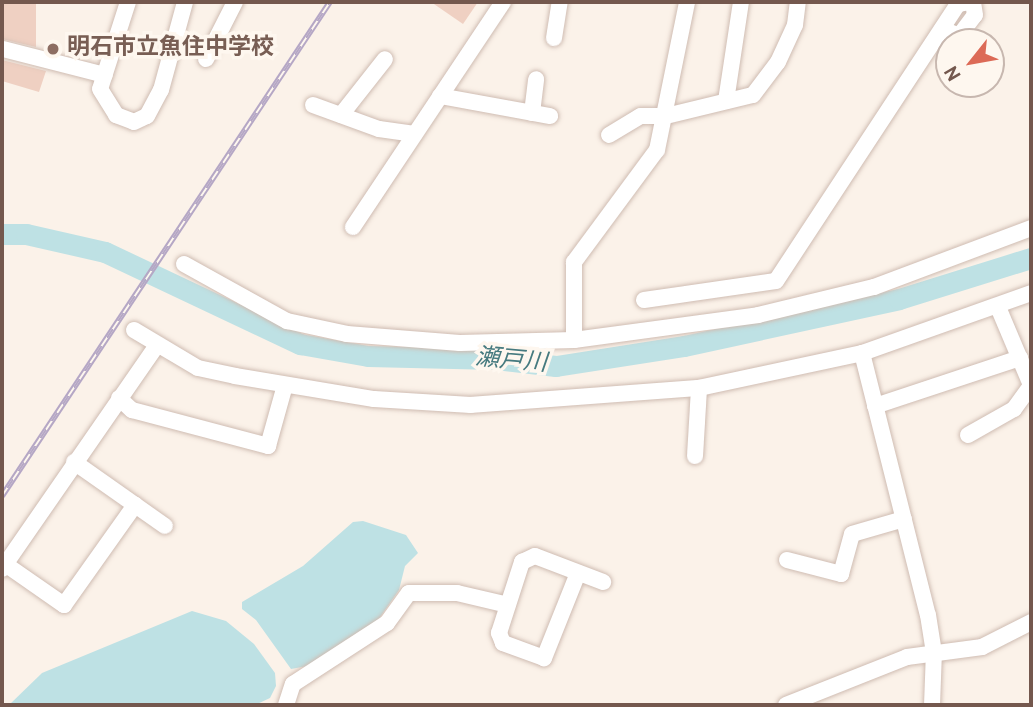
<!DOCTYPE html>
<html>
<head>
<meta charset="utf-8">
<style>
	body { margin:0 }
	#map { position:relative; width:1033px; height:707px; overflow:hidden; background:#fbf2e9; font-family:Overpass,"Noto Sans JP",sans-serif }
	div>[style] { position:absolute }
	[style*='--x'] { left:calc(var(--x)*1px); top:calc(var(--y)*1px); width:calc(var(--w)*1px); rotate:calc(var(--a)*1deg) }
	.water>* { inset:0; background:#bee1e4 }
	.river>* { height:21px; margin:-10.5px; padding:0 10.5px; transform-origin:10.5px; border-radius:10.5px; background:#bee1e4 }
	.building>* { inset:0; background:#efd0c2 }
	.roads { filter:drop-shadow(0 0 2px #cfbcb2) drop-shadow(0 0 2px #cfbcb2) }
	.minor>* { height:16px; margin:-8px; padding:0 8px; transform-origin:8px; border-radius:8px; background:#fff }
	.rail>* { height:6px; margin-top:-3px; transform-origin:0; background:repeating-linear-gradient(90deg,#fef7ef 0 10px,#b5a7c5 0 20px); box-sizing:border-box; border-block:2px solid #b5a7c5 }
	.dots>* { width:19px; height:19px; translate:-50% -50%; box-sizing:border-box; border:4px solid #fef7ef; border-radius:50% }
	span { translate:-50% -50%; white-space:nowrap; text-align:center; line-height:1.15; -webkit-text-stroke:7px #fef7ef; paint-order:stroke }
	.education-label { font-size:23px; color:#785e54; font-weight:700 }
	.left { translate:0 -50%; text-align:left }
	.water-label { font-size:24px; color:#467a7f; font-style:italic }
	.frame { position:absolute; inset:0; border:4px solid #74584e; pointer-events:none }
	.north { position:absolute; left:935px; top:28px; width:70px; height:70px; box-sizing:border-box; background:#fef7ef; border:2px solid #c7b7af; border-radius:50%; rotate:239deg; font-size:19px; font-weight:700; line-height:28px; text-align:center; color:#74584e }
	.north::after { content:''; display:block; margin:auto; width:24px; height:32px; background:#dc6a56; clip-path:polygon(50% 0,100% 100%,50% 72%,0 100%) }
</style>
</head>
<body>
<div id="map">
	<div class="water">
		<div style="clip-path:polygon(363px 521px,406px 535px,418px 553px,405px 566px,399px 590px,378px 620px,313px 665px,291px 669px,256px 620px,242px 609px,242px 602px,303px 566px,353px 522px)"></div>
		<div style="clip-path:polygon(192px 611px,226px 621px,254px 644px,275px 673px,276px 686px,270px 698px,255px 705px,9px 705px,42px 673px)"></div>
	</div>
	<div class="river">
		<div style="--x:2;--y:234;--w:24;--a:0"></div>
		<div style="--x:26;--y:234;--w:81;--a:12.8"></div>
		<div style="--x:105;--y:252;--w:216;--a:25.3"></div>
		<div style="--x:300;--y:344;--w:69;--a:10"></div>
		<div style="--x:368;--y:356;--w:128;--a:1.3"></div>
		<div style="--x:496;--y:359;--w:60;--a:6.7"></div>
		<div style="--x:556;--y:366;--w:130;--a:-8.9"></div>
		<div style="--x:684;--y:346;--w:220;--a:-12.3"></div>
		<div style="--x:899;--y:299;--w:138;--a:-17.3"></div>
	</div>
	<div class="building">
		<div style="clip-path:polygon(2px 2px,36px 2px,36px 47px,2px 39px)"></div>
		<div style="clip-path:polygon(431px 2px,478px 2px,463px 24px)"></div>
		<div style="clip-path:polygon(2px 60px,46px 71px,39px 92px,2px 81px)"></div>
	</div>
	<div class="roads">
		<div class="minor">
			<div style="--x:128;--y:2;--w:91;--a:107.8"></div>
			<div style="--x:100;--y:89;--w:31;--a:58"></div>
			<div style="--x:116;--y:115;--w:19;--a:21"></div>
			<div style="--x:134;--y:122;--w:14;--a:-25"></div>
			<div style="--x:147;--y:116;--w:30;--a:-62"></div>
			<div style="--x:161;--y:90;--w:91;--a:-74.7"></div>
			<div style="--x:942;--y:29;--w:18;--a:22"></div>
			<div style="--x:959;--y:36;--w:26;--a:-53"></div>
			<div style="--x:975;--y:15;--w:13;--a:-99"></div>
			<div style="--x:554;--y:38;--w:36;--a:-81"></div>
			<div style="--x:3;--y:49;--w:105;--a:14.3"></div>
			<div style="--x:206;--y:59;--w:64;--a:-63"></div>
			<div style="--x:440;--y:96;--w:112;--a:10.3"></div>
			<div style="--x:726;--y:101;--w:100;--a:-81.4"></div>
			<div style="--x:313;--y:105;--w:70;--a:20"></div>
			<div style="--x:379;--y:129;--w:36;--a:8"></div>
			<div style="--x:532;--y:113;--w:34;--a:-83"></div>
			<div style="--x:341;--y:115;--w:71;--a:-51.8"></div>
			<div style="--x:609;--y:135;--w:37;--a:-31"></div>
			<div style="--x:641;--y:116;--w:25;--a:0"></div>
			<div style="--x:666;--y:116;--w:89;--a:-13.6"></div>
			<div style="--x:753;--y:95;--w:41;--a:-52.9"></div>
			<div style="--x:778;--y:62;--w:41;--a:-65.3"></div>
			<div style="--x:795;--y:25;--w:23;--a:-83"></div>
			<div style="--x:353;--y:227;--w:270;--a:-56.3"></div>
			<div style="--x:184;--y:264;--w:118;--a:29"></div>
			<div style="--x:287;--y:321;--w:61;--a:12.2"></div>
			<div style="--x:347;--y:334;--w:113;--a:4.6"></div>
			<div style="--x:460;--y:343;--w:114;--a:-1.5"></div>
			<div style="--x:574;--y:340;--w:186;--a:-7.7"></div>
			<div style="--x:758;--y:315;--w:119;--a:-13.6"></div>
			<div style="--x:874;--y:287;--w:168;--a:-20.6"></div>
			<div style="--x:644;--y:300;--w:133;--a:-8.2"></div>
			<div style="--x:776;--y:281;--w:331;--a:-56.7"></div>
			<div style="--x:958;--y:4;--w:11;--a:-10"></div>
			<div style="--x:998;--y:307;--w:85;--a:67.1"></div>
			<div style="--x:134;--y:330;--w:74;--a:30.7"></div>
			<div style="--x:198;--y:368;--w:38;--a:12"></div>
			<div style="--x:235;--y:376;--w:141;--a:9.4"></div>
			<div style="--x:374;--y:399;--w:97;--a:3.5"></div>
			<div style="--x:471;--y:405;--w:229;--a:-4.3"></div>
			<div style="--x:699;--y:388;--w:167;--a:-12.1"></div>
			<div style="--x:862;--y:353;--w:179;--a:-19.5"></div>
			<div style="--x:574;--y:340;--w:78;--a:-90"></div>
			<div style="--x:574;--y:262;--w:139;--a:-53.5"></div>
			<div style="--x:657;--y:150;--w:151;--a:-78.5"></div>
			<div style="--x:862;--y:353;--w:270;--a:75.9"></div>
			<div style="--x:928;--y:615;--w:36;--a:81"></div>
			<div style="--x:934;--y:651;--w:54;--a:92.1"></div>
			<div style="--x:119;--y:398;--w:18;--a:43"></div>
			<div style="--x:132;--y:410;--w:141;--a:14.8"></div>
			<div style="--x:268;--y:446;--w:63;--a:-74.4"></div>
			<div style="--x:875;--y:406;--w:153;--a:-18.3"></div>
			<div style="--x:968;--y:435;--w:53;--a:-29.5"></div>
			<div style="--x:1014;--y:409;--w:29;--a:-54"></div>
			<div style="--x:695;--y:456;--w:68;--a:-86.6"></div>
			<div style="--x:74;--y:462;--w:111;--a:35.1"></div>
			<div style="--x:787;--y:560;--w:56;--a:14.5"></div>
			<div style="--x:841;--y:574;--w:41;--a:-74.6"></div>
			<div style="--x:852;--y:534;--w:54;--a:-16.1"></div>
			<div style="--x:5;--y:564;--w:72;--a:34.8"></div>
			<div style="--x:64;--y:605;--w:123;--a:-54.6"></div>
			<div style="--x:2;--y:569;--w:270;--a:-55.3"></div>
			<div style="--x:578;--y:573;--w:92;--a:111.8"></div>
			<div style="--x:544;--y:658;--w:44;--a:-159.9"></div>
			<div style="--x:503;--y:643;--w:11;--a:-112"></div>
			<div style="--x:499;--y:633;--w:75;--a:-72.1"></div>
			<div style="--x:522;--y:562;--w:14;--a:-25"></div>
			<div style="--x:535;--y:556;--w:73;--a:20.9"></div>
			<div style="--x:286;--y:705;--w:22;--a:-72"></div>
			<div style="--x:293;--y:684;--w:112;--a:-33"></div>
			<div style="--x:387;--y:623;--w:37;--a:-54"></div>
			<div style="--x:409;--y:593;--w:48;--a:0"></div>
			<div style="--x:457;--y:593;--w:52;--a:13.2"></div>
			<div style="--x:786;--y:705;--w:130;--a:-21.6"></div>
			<div style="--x:907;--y:657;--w:76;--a:-7.6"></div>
			<div style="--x:982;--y:647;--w:55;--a:-27"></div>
		</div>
	</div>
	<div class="rail">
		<div style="--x:2;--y:496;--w:593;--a:-56.42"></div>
	</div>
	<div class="dots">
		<div style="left:53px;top:49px;background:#8d6e63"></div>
	</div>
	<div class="education-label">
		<span class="left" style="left:67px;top:49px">明石市立魚住中学校</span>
	</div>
	<div class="water-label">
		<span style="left:511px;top:362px;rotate:5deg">瀬戸川</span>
	</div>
	<div class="frame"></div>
	<div class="north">N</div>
</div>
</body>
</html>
